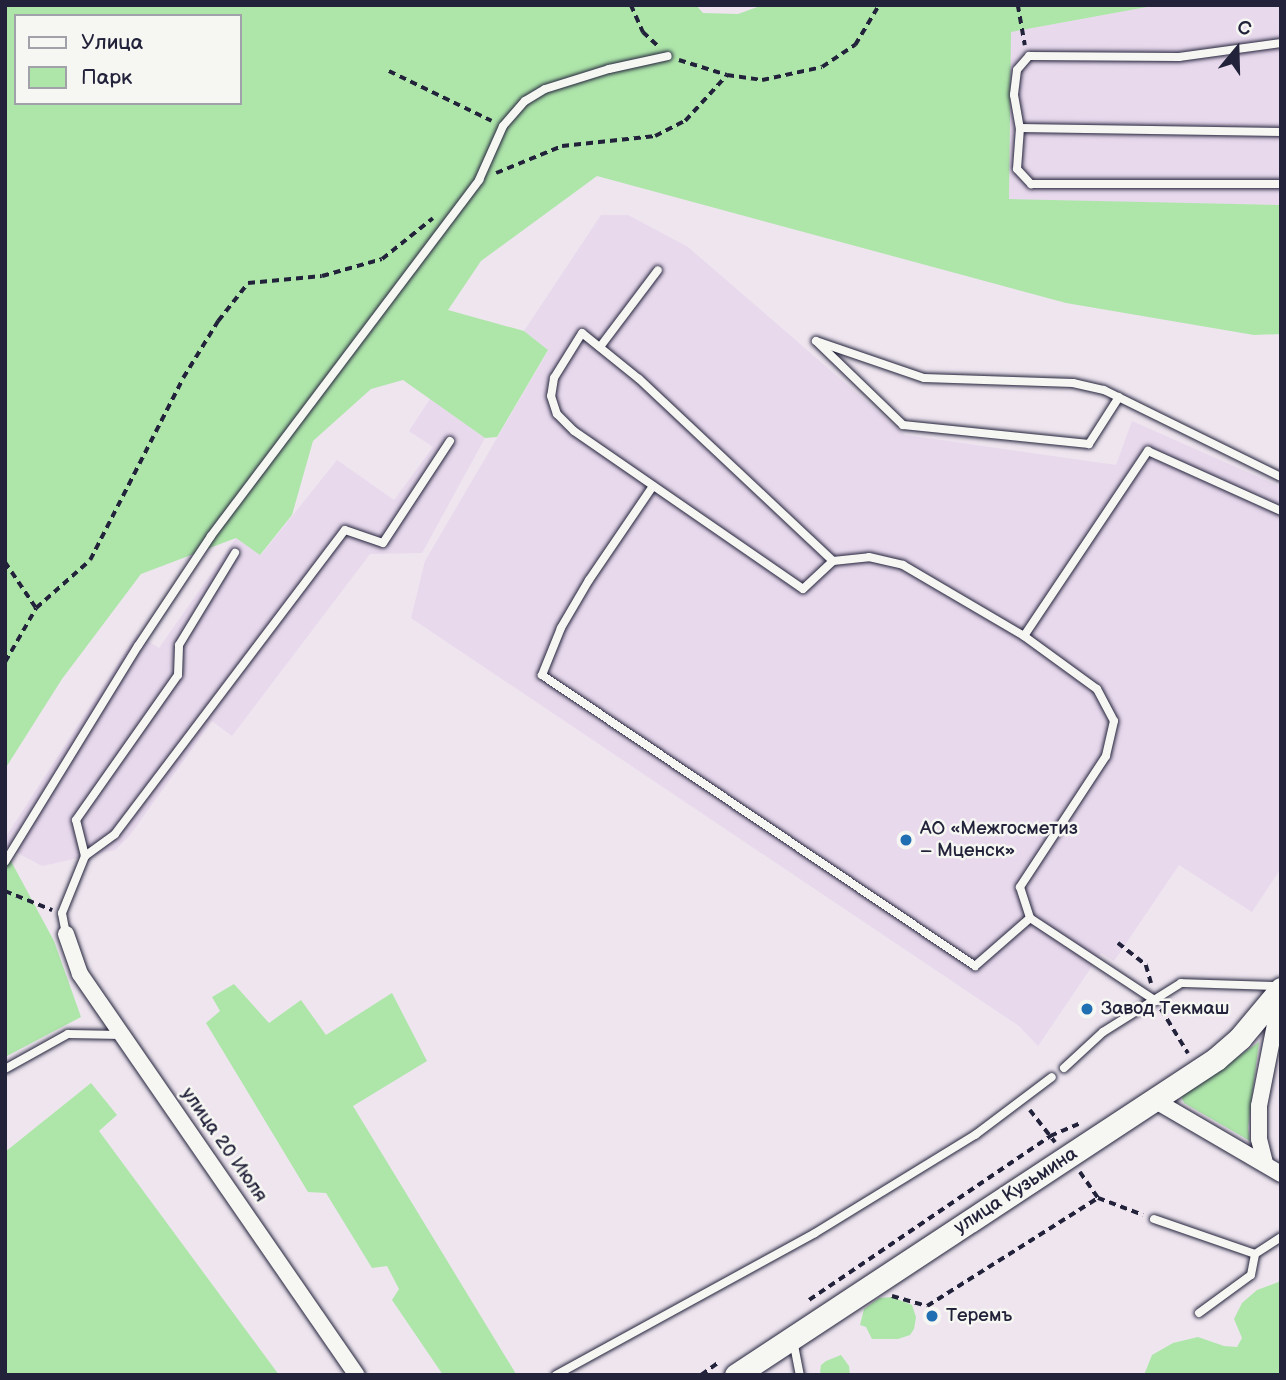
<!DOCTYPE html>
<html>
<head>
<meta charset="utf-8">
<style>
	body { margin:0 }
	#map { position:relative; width:1286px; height:1380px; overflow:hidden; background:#eee5ef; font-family:"Balsamiq Sans",sans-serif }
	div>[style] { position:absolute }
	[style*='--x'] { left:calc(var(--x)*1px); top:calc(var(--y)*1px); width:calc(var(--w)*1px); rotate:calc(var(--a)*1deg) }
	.built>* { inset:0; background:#e8d9ed }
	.green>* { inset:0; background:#aee6aa }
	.path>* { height:3.5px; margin-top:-1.75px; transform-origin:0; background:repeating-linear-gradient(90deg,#22223b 0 7px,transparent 0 12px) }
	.roads { filter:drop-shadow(0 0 2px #22223b) drop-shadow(0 0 2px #22223b) }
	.lane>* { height:8px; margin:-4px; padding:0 4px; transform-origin:4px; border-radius:4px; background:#f6f6f2 }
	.street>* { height:16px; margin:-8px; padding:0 8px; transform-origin:8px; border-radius:8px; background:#f6f6f2 }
	.secondary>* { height:23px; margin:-11.5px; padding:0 11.5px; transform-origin:11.5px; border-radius:11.5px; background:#f6f6f2 }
	.dots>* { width:19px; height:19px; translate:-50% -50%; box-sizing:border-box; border:4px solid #f6f6f2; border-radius:50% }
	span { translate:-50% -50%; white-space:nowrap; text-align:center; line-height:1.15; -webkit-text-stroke:5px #f6f6f2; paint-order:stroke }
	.poi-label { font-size:19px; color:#22223b }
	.left { translate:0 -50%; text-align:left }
	.street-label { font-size:19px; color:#22223b }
	.frame { position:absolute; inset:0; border:7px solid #22223b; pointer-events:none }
	.legend { position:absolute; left:14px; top:14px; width:228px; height:91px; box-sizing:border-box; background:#f6f6f2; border:2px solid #a1a1a9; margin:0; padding:9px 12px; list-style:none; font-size:21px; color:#22223b }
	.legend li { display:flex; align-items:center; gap:14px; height:35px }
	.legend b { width:35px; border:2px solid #a1a1a9 }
	.north { position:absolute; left:1202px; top:14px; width:70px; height:70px; -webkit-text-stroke:5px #f6f6f2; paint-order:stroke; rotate:19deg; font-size:19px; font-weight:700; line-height:28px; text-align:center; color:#22223b }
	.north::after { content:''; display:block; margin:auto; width:24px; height:32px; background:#22223b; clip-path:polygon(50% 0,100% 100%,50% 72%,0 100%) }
</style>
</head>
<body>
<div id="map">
	<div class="built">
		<div style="clip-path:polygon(1158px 5px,1281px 5px,1281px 205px,1009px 200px,1010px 32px)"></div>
		<div style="clip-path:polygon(601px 215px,628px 215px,688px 247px,905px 435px,1116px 465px,1132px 421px,1281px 487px,1281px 868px,1252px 912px,1179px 865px,1114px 961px,1101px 953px,1038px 1046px,1019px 1026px,411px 618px,425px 561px,548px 351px,524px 331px)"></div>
		<div style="clip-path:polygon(430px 399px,485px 438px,422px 553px,370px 554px,232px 736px,212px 721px,130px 835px,115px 850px,42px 866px,5px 846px,5px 838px,137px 634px,159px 648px,236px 538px,261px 555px,337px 460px,394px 500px,433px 447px,409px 431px)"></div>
	</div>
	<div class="green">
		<div style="clip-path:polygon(evenodd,5px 5px,696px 5px,703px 13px,738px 14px,763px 5px,1158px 5px,1011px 32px,1009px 199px,1281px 205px,1281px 334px,1254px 335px,1066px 303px,597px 176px,481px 261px,448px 310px,524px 331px,548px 350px,497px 437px,485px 438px,403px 380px,371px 389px,313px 441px,292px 515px,260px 555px,236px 538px,141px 574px,62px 679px,5px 769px,5px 5px,16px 16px,240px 16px,240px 103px,16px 103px,16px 16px)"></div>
		<div style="clip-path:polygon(5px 850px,54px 941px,81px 1017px,5px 1057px)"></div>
		<div style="clip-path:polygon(234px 984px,269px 1023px,301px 1000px,326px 1035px,392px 993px,427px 1061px,353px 1106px,516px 1374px,443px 1375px,392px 1300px,399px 1289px,387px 1266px,372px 1268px,326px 1193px,308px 1192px,206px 1023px,220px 1011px,212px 997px)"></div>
		<div style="clip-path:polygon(1259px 1042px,1248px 1128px,1250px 1141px,1184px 1103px,1181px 1096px)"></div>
		<div style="clip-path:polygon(91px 1083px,117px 1115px,99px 1131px,279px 1375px,5px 1375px,5px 1152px)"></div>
		<div style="clip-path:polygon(1281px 1281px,1281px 1375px,1144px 1375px,1152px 1355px,1173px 1343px,1198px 1337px,1224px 1346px,1237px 1347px,1242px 1338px,1234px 1319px,1242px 1303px,1257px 1290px)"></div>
		<div style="clip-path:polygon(892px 1297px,912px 1305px,916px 1317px,914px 1329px,910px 1335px,898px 1339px,872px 1339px,866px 1327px,860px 1325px,864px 1309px,879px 1298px)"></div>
		<div style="clip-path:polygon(841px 1355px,849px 1366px,850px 1375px,823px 1375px,820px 1372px,821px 1365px,826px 1361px)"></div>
	</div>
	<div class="path">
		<div style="--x:631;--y:5;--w:30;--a:66"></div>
		<div style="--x:643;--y:32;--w:21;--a:43"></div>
		<div style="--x:1018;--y:5;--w:41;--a:80.1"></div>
		<div style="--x:679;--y:60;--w:50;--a:17.4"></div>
		<div style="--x:727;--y:75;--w:35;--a:8"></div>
		<div style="--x:762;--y:80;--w:61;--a:-12.2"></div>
		<div style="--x:822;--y:67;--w:40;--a:-34"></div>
		<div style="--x:855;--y:45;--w:47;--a:-59"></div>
		<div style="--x:389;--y:71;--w:114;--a:25.9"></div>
		<div style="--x:496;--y:173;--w:71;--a:-22.2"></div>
		<div style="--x:562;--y:146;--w:94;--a:-6.1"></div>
		<div style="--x:655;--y:136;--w:34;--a:-27"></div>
		<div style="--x:685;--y:121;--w:62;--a:-47.6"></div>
		<div style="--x:5;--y:562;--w:55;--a:56"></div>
		<div style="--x:5;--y:662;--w:62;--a:-60.1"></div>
		<div style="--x:36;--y:608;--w:72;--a:-41.6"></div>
		<div style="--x:90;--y:560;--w:204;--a:-62.9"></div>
		<div style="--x:183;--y:378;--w:67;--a:-58.4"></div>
		<div style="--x:218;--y:321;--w:48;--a:-51.7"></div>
		<div style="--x:248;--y:283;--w:74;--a:-5.4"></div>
		<div style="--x:322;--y:276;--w:62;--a:-15.8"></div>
		<div style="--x:382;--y:259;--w:65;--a:-38.8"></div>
		<div style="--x:5;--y:891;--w:51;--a:22"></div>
		<div style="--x:1118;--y:943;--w:36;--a:38"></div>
		<div style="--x:1146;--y:965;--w:19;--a:74"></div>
		<div style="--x:1161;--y:1009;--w:52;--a:58.5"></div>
		<div style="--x:1030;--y:1110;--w:41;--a:52"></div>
		<div style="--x:1080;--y:1172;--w:32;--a:55"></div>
		<div style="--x:1098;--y:1198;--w:48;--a:20.7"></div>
		<div style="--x:892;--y:1296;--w:36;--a:16"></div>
		<div style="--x:927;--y:1306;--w:202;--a:-32.3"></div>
		<div style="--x:809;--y:1300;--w:292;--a:-34.2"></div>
		<div style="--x:1050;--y:1136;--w:33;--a:-23"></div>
		<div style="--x:701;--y:1375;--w:22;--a:-36"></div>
	</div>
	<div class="roads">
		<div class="lane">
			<div style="--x:1281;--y:43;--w:103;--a:172.2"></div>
			<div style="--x:1179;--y:57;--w:150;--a:-179.6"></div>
			<div style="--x:1029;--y:56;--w:18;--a:131"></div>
			<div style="--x:1017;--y:70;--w:25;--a:97"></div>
			<div style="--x:1014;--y:95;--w:34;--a:80"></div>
			<div style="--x:1020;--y:128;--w:261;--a:0.9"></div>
			<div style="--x:1020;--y:128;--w:41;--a:94.2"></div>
			<div style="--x:1017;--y:169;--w:21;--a:47"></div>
			<div style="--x:1031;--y:184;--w:250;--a:0"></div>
			<div style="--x:600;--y:347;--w:96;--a:-53"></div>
			<div style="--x:1119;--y:397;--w:56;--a:122.6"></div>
			<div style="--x:1089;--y:444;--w:187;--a:-174.2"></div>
			<div style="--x:903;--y:425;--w:121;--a:-136"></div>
			<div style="--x:816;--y:341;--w:114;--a:18.9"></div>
			<div style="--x:924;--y:378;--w:149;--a:1.9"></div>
			<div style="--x:1073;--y:383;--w:32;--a:13"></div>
			<div style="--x:1104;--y:390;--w:197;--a:26.2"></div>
			<div style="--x:653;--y:486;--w:114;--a:124.2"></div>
			<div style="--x:589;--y:580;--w:56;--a:120.3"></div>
			<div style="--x:561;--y:628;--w:51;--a:112"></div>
			<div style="--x:542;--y:675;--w:522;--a:33.9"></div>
			<div style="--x:975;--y:966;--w:73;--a:-41.1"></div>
			<div style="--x:833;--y:561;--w:266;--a:-136.8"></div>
			<div style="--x:639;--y:379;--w:73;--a:-141.1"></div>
			<div style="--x:582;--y:333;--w:53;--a:121.9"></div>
			<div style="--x:554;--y:378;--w:18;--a:99"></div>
			<div style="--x:551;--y:396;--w:19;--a:72"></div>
			<div style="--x:557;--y:414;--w:24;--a:45"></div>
			<div style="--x:574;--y:431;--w:278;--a:34.6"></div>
			<div style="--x:803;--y:589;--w:41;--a:-43"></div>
			<div style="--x:833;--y:561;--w:36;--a:-6"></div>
			<div style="--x:869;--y:557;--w:35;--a:13"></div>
			<div style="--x:903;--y:565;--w:140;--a:30.4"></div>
			<div style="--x:1024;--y:636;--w:90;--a:36"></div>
			<div style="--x:1097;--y:689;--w:36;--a:62"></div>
			<div style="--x:1114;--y:721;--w:36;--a:103"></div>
			<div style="--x:1106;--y:756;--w:157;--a:123.3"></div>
			<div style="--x:1020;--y:887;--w:33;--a:72"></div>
			<div style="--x:1030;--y:918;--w:151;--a:33.4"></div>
			<div style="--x:1024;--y:636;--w:223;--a:-56.2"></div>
			<div style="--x:1148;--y:451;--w:146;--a:24.3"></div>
			<div style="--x:85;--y:856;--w:37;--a:-104"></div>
			<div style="--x:76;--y:820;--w:177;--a:-54.9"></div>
			<div style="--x:178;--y:675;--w:30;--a:-88"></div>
			<div style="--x:179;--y:645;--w:108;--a:-58.7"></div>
			<div style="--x:5;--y:862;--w:254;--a:-58.4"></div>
			<div style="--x:138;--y:646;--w:132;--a:-56.4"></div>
			<div style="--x:211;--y:536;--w:446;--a:-53"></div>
			<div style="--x:479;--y:180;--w:59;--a:-66"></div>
			<div style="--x:503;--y:126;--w:33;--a:-49"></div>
			<div style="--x:525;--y:101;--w:23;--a:-31"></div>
			<div style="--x:545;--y:89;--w:67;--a:-17.4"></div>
			<div style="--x:609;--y:69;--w:60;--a:-12.4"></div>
			<div style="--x:66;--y:934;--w:21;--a:-101"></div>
			<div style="--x:62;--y:913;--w:61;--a:-68"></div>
			<div style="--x:85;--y:856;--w:37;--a:-36"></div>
			<div style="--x:115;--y:834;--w:381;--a:-52.9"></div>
			<div style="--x:345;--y:530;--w:40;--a:18.9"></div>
			<div style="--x:383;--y:543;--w:122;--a:-56.7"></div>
			<div style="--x:1064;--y:1068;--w:53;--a:-42.7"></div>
			<div style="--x:1103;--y:1032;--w:92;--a:-32.1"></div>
			<div style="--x:1181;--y:983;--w:97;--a:1.8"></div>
			<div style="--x:5;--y:1069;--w:72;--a:-29.1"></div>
			<div style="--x:68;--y:1034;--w:54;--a:1.1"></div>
			<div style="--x:1154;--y:1219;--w:107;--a:19.1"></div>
			<div style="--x:1255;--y:1254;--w:31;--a:-33"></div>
			<div style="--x:1199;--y:1313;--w:64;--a:-36.2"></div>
			<div style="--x:1251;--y:1275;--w:21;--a:-79"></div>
			<div style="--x:793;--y:1340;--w:36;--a:79"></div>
			<div style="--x:556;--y:1375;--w:295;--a:-28.7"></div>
			<div style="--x:815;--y:1233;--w:188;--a:-31.5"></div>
			<div style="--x:975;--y:1135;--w:96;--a:-37"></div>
		</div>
		<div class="street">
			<div style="--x:66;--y:934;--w:42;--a:70.7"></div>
			<div style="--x:80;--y:974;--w:487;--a:55.4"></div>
			<div style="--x:1156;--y:1101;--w:145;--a:30.3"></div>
			<div style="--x:1265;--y:1163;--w:25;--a:-104"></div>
			<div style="--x:1259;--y:1139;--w:33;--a:-90"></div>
			<div style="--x:1259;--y:1106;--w:114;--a:-78.9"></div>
		</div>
		<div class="secondary">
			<div style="--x:736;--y:1375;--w:575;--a:-33.36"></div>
			<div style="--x:1216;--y:1059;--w:32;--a:-41"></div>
			<div style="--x:1240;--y:1038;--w:64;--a:-50.1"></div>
		</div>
	</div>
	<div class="dots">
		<div style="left:906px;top:840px;background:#1f6fb2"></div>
		<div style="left:1087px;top:1009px;background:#1f6fb2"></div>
		<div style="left:932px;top:1316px;background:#1f6fb2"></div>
	</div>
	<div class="poi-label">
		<span class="left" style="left:920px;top:840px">АО «Межгосметиз<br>– Мценск»</span>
		<span class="left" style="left:1101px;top:1009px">Завод Текмаш</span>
		<span class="left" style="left:946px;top:1316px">Теремъ</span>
	</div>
	<div class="street-label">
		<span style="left:224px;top:1145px;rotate:55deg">улица 20 Июля</span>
		<span style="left:1016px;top:1191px;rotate:-33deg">улица Кузьмина</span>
	</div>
	<div class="frame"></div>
	<ul class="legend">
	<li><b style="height:9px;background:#f6f6f2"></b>Улица</li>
	<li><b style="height:19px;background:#aee6aa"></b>Парк</li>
	</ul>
	<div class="north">С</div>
</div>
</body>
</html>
